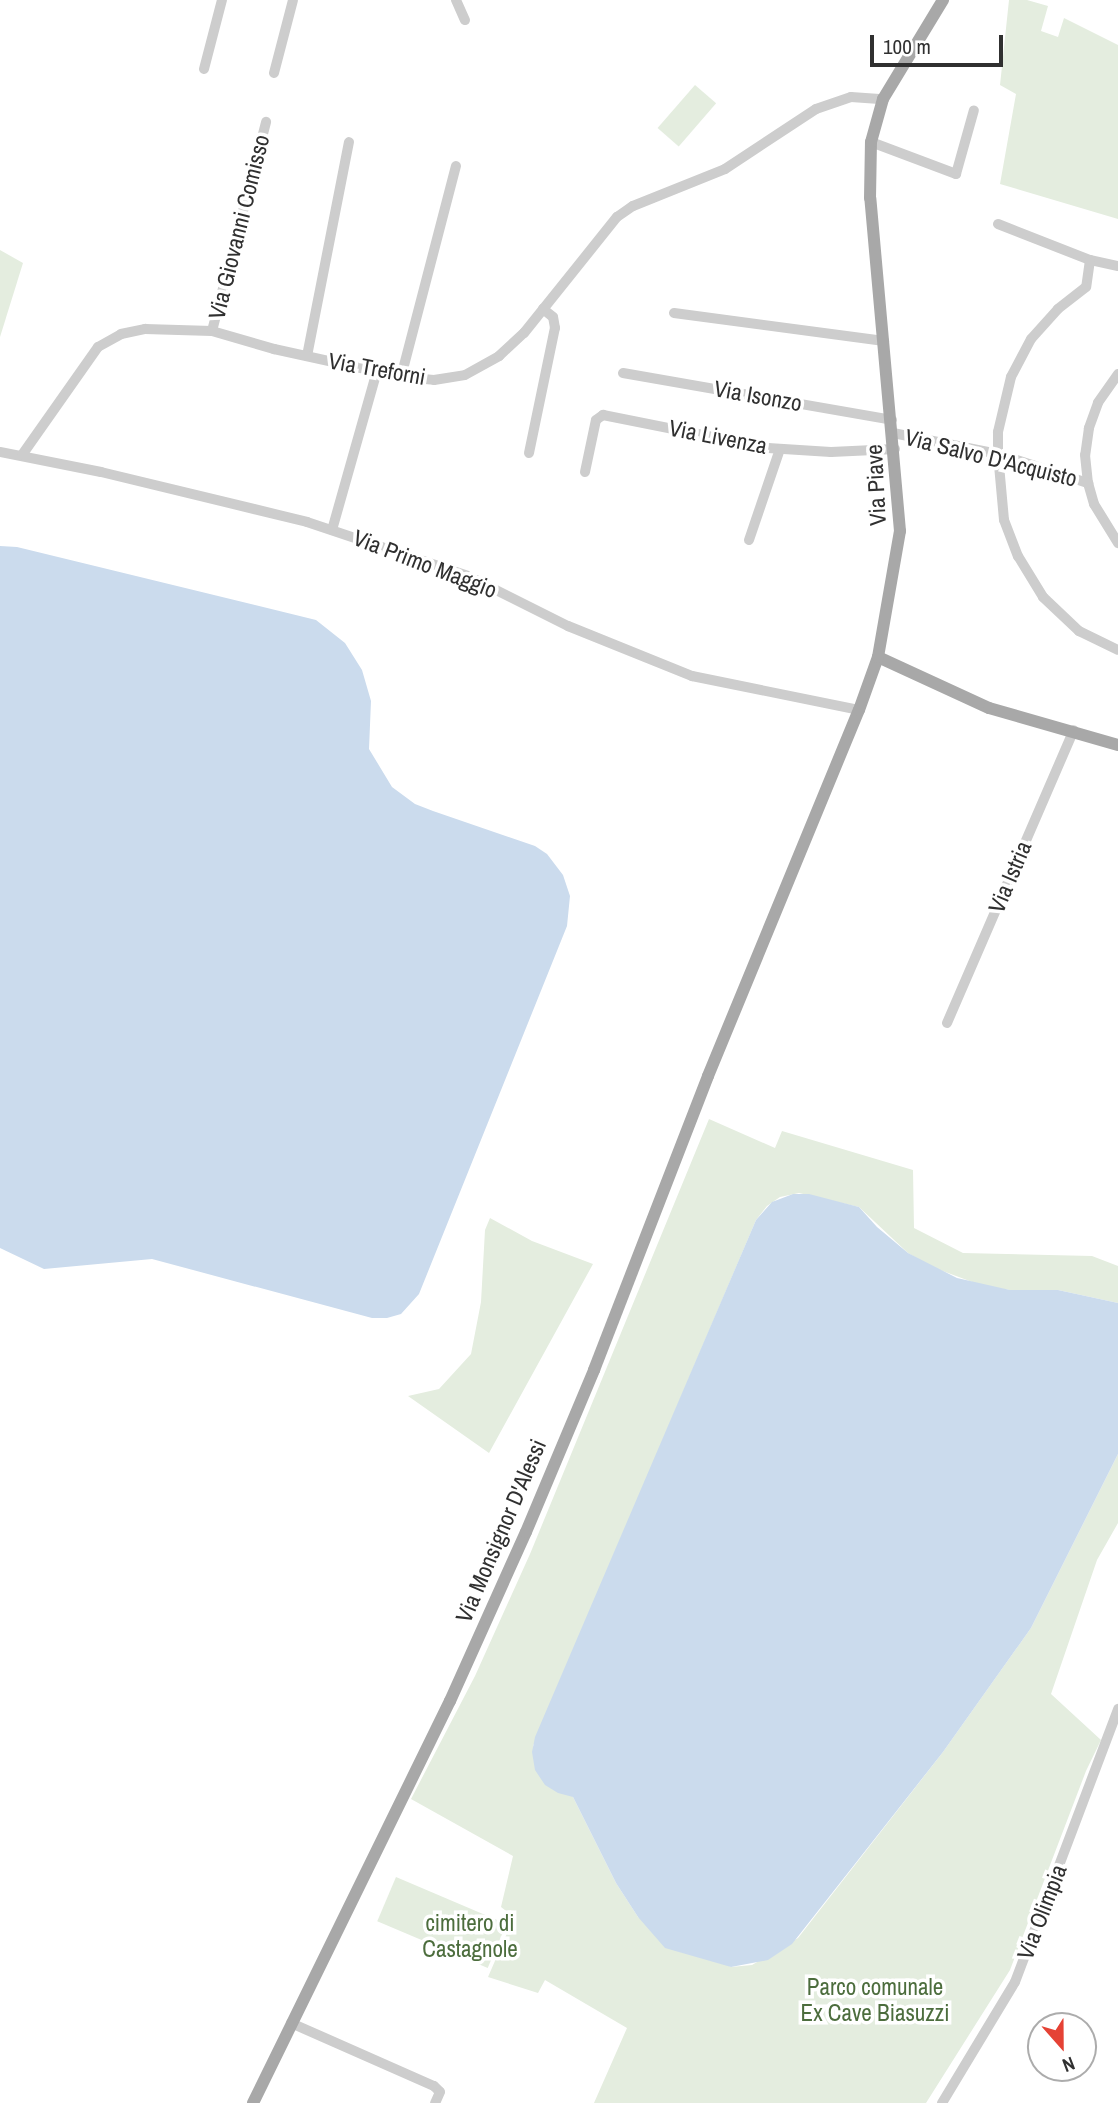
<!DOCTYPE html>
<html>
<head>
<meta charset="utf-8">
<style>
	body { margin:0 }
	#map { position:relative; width:1118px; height:2103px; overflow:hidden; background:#fff; font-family:"Archivo Narrow",sans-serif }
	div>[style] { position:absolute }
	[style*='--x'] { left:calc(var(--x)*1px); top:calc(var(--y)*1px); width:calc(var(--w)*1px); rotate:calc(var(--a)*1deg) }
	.green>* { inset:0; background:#e4eddf; transform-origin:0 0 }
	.water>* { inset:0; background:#cbdbed }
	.minor>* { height:10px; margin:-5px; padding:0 5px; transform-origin:5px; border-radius:5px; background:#cdcdcd }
	.major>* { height:12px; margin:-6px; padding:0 6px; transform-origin:6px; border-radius:6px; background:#a8a8a8 }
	span { translate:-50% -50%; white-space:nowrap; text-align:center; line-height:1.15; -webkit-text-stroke:7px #fff; paint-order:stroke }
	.street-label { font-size:23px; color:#303030 }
	.park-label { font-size:23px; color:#4c6d3d }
	.north { position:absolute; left:1027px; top:2012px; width:70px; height:70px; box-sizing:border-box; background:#fff; border:2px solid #acacac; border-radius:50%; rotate:159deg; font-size:19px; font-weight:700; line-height:28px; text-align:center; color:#303030 }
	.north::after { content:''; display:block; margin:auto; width:24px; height:32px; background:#e54235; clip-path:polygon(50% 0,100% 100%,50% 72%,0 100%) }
	.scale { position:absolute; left:870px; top:35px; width:133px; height:32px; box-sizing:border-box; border:4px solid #303030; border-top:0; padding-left:9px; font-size:21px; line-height:24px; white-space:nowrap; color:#303030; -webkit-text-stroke:5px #fff; paint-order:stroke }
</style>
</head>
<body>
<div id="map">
	<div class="green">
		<div style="clip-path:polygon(1009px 0,1027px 0,1048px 6px,1041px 31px,1058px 37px,1064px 18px,1118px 45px,1118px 219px,1000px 184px,1016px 94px,1000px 85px)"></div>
		<div style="left:695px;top:85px;width:28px;height:57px;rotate:41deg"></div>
		<div style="clip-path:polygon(0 250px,23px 263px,0 337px)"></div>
		<div style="clip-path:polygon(709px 1119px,775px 1148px,782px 1131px,913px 1170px,914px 1228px,963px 1253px,1092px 1256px,1118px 1266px,1118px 1303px,1058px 1290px,1010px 1290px,983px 1286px,932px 1267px,908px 1253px,859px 1207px,799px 1193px,780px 1197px,767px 1206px,756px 1220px,533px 1746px,573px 1797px,616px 1883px,638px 1917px,731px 1967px,752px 1965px,798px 1938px,943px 1752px,1031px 1628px,1118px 1454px,1118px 1523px,1097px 1560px,1051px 1694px,1101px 1740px,1086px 1771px,1010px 1970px,926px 2103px,594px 2103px,627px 2028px,545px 1980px,538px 1993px,488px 1977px,514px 1917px,501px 1907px,513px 1856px,411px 1799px,475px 1676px,530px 1554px)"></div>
		<div style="clip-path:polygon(490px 1218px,532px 1241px,593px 1264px,489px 1453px,408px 1396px,439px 1389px,471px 1354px,481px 1302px,485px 1230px)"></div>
		<div style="left:396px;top:1877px;width:120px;height:48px;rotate:23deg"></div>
	</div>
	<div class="water">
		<div style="clip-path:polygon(0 546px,17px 547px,316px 620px,345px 643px,362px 670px,371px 701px,369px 749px,392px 787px,415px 804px,433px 811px,535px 846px,547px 854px,563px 875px,570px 896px,567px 926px,419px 1294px,401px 1314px,387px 1318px,372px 1318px,152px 1259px,44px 1269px,0 1248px)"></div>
		<div style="clip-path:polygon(793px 1194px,809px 1194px,859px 1207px,877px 1227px,908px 1253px,957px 1278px,1010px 1290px,1058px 1290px,1118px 1303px,1118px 1454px,1031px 1628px,943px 1752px,792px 1944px,768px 1960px,731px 1967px,665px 1948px,638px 1917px,616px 1883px,573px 1797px,558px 1793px,545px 1785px,535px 1770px,532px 1752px,535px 1737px,756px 1220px,772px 1202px)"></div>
	</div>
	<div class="minor">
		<div style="--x:456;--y:0;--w:22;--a:66"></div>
		<div style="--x:204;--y:69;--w:71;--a:-75.4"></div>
		<div style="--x:274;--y:73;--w:75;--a:-75.4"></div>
		<div style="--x:871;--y:142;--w:91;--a:20.6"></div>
		<div style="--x:956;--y:174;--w:66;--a:-74.3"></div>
		<div style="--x:998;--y:224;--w:99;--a:21.4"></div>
		<div style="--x:1118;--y:266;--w:29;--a:-168"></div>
		<div style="--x:1090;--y:260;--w:27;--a:98"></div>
		<div style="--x:1086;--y:287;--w:36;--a:142"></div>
		<div style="--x:1058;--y:309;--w:40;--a:132"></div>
		<div style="--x:1031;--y:339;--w:43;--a:117.8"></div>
		<div style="--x:1011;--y:377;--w:57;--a:103.3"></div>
		<div style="--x:998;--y:432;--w:22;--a:90"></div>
		<div style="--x:998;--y:454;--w:66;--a:84.8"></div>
		<div style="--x:1004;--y:520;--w:39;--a:69"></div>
		<div style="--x:1018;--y:556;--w:48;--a:58.6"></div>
		<div style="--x:1043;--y:597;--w:50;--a:43.4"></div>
		<div style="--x:1079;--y:631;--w:43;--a:26"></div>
		<div style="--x:674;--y:313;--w:212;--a:7.6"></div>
		<div style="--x:212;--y:331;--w:216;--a:-75.5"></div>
		<div style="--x:307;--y:356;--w:218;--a:-78.9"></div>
		<div style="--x:623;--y:373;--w:273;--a:9.9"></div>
		<div style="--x:1118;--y:374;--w:35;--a:125"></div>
		<div style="--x:1098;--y:403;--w:27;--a:110"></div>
		<div style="--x:1089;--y:428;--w:27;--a:98"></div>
		<div style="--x:1085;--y:455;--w:28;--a:84"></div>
		<div style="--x:1088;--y:483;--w:22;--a:74"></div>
		<div style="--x:1094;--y:504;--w:46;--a:58.4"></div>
		<div style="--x:401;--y:377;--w:218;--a:-75.4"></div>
		<div style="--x:893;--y:433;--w:107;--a:11.3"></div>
		<div style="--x:998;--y:454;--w:95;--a:17.9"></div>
		<div style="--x:0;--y:452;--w:103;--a:11.2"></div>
		<div style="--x:101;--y:472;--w:212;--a:13.6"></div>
		<div style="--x:307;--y:522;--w:170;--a:18.5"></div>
		<div style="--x:468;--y:576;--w:112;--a:26.6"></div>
		<div style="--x:568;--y:626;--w:134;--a:22"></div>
		<div style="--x:692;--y:676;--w:170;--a:11.5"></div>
		<div style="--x:529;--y:453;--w:128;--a:-78.3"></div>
		<div style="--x:555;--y:328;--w:11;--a:-100"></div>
		<div style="--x:553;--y:317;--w:13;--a:-141"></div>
		<div style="--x:22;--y:455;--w:132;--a:-54.9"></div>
		<div style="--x:98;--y:347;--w:26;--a:-29"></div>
		<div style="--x:121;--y:334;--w:25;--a:-12"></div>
		<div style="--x:145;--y:329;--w:67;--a:1.7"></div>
		<div style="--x:212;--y:331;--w:65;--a:16.2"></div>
		<div style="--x:274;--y:349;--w:130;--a:12.4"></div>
		<div style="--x:401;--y:377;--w:33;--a:5"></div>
		<div style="--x:434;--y:380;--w:31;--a:-9"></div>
		<div style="--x:465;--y:375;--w:39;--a:-29"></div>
		<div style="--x:499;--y:356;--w:34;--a:-43"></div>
		<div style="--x:524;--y:333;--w:149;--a:-51.3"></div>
		<div style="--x:617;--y:217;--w:19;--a:-35"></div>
		<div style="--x:633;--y:206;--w:99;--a:-21.9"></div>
		<div style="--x:725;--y:169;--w:109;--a:-33.4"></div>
		<div style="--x:816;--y:109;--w:37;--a:-19"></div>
		<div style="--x:851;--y:97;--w:32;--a:4"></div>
		<div style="--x:585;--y:472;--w:53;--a:-78.1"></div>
		<div style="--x:596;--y:420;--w:9;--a:-36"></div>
		<div style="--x:603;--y:415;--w:168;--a:11.3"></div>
		<div style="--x:768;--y:448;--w:63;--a:3.6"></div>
		<div style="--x:831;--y:452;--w:64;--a:-2.7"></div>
		<div style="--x:332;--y:530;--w:165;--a:-74.2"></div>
		<div style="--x:749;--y:540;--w:96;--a:-71.2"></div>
		<div style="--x:947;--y:1023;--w:319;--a:-66.6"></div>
		<div style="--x:291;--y:2023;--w:156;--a:23.8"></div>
		<div style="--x:434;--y:2086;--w:8;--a:45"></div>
		<div style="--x:440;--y:2092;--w:12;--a:114"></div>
		<div style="--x:942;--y:2103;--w:141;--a:-58.9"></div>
		<div style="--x:1015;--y:1982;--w:292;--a:-69.3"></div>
	</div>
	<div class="major">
		<div style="--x:878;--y:657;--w:122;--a:24.7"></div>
		<div style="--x:989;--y:708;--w:134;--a:16"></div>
		<div style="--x:253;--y:2103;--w:448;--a:-63.9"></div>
		<div style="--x:450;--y:1701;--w:185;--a:-65.8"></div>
		<div style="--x:526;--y:1532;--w:176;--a:-67.2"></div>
		<div style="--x:594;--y:1370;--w:315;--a:-68.8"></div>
		<div style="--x:708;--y:1076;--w:396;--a:-67.6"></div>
		<div style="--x:859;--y:710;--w:56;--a:-70.3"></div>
		<div style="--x:878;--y:657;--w:128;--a:-80.1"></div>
		<div style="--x:900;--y:531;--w:334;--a:-95.1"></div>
		<div style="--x:870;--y:198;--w:56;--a:-89"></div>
		<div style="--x:871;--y:142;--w:45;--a:-74.4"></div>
		<div style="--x:883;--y:99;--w:116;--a:-58.8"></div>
	</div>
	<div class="street-label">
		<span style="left:239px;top:227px;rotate:-76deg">Via Giovanni Comisso</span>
		<span style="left:377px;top:369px;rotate:10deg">Via Treforni</span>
		<span style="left:758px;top:396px;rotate:10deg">Via Isonzo</span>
		<span style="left:718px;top:437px;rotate:11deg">Via Livenza</span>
		<span style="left:991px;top:458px;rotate:14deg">Via Salvo D'Acquisto</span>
		<span style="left:876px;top:485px;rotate:-93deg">Via Piave</span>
		<span style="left:425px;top:564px;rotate:21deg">Via Primo Maggio</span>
		<span style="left:1010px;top:877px;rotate:-67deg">Via Istria</span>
		<span style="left:501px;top:1531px;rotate:-67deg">Via Monsignor D'Alessi</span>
		<span style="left:1042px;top:1912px;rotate:-69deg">Via Olimpia</span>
	</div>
	<div class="park-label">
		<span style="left:470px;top:1936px">cimitero di<br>Castagnole</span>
		<span style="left:875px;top:2000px">Parco comunale<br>Ex Cave Biasuzzi</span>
	</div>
	<div class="north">N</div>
	<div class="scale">100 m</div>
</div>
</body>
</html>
